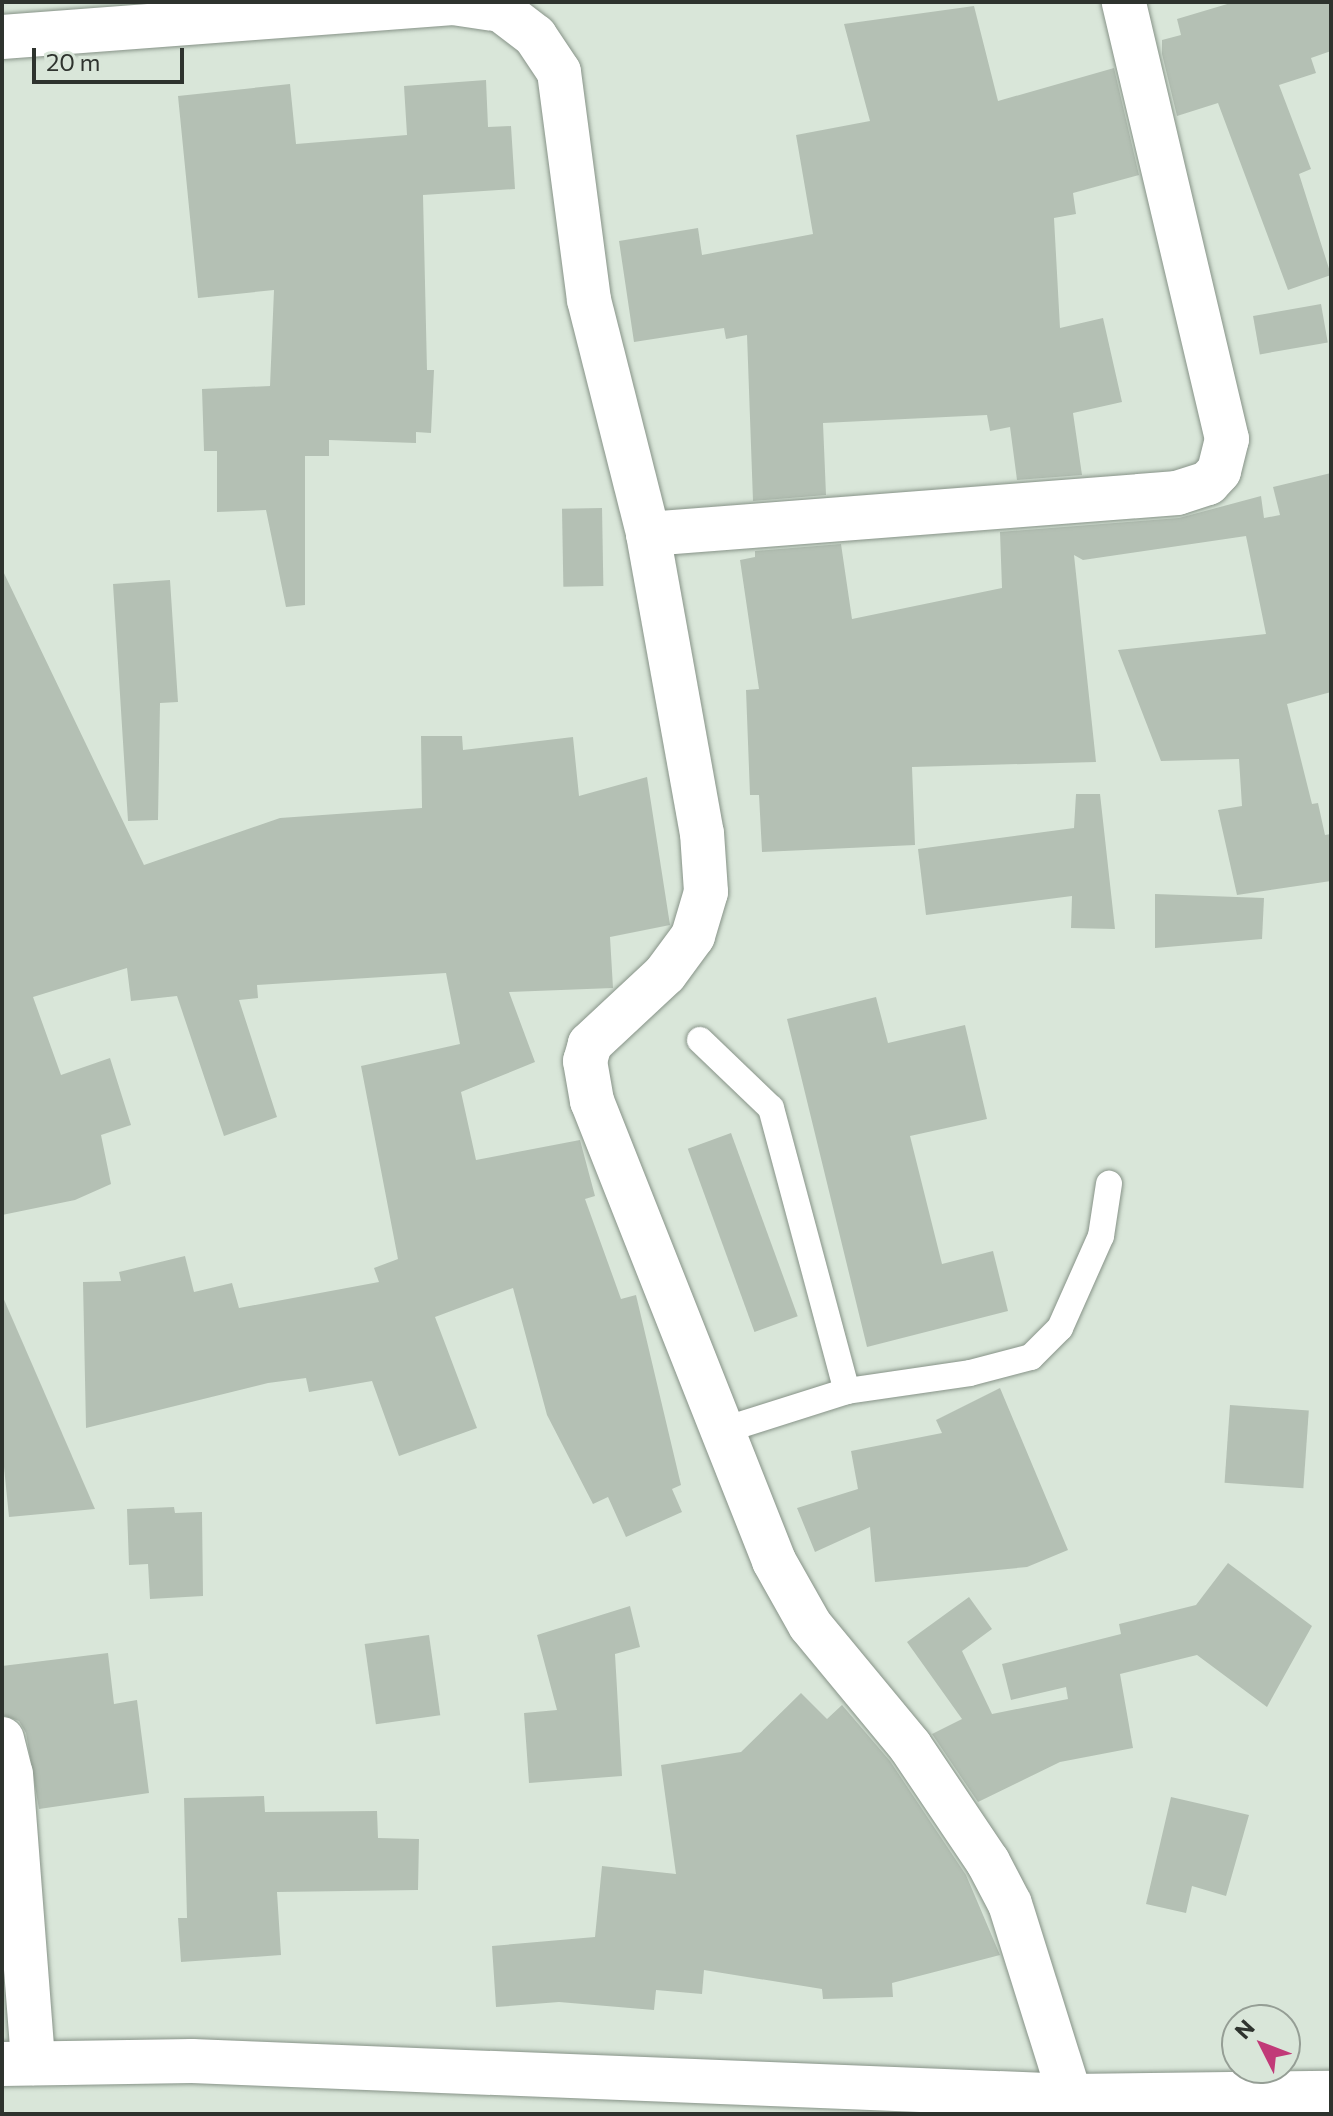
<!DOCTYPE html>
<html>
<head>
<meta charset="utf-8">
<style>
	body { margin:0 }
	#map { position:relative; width:1333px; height:2116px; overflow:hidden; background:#d9e6d9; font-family:Commissioner,sans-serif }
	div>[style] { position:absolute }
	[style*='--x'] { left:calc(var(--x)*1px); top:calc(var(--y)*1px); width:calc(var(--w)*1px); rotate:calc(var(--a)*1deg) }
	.building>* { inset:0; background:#b4c0b4; transform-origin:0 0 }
	.roads { filter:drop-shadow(0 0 2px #879388) drop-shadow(0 0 2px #879388) }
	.service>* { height:26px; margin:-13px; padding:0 13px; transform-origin:13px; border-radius:13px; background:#fff }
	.minor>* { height:44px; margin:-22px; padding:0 22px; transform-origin:22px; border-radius:22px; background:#fff }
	span { translate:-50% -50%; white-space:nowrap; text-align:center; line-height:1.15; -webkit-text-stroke:8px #d9e6d9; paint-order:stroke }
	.frame { position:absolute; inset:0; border:4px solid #2e332e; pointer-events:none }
	.north { position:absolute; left:1221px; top:2004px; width:80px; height:80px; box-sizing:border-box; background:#d9e6d9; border:2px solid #959e95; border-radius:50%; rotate:312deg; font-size:22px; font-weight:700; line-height:32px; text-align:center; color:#2e332e }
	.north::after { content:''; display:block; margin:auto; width:28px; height:36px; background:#c13a78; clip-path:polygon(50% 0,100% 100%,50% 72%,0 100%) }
	.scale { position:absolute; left:32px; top:48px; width:152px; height:36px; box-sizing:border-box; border:4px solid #2e332e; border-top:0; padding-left:10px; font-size:24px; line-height:28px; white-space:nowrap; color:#2e332e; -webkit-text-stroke:6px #d9e6d9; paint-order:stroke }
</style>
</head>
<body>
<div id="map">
	<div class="building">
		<div style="clip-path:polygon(1234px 2px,1331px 2px,1331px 51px,1311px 58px,1316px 73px,1279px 85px,1311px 169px,1299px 174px,1331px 275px,1288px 290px,1218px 103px,1177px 116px,1162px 54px,1162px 40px,1181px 35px,1177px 19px)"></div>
		<div style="clip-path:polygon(974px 6px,998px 101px,1114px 68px,1139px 175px,1073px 193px,1076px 214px,1054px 218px,1060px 328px,1103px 318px,1122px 402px,1073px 413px,1082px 475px,1017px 480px,1010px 427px,990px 431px,987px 415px,823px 423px,826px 495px,753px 501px,747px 335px,726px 339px,724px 328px,634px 342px,619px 241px,698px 228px,702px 255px,813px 234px,796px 135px,870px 121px,844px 24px)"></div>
		<div style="clip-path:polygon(486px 80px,488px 127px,511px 126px,515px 189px,423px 195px,427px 370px,434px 370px,431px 433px,416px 432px,416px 443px,329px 440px,329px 456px,305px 456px,305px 605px,286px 607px,266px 510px,217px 512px,217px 451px,204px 451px,202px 389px,270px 386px,274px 290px,198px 298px,178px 96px,290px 84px,296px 144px,407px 135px,404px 86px)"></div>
		<div style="left:1321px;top:304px;width:39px;height:69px;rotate:80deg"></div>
		<div style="clip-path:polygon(1331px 473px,1331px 692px,1287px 704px,1312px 804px,1318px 803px,1325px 835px,1331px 834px,1331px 881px,1237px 895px,1218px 810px,1242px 806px,1239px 759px,1161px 761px,1118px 650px,1266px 634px,1246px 536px,1083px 560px,1074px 555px,1096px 762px,912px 767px,915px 845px,762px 852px,759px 795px,750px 795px,746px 690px,759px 689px,740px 560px,755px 557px,755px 551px,841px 544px,852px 619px,1002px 588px,1000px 532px,1179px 518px,1261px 496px,1264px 518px,1280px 515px,1273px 487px)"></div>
		<div style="left:602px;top:508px;width:78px;height:40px;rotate:89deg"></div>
		<div style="clip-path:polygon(2px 569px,144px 865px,280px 818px,422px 808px,421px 736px,462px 736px,463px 750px,573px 737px,579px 796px,647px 777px,670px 925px,610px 937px,613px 988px,509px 992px,535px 1062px,461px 1092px,476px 1160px,580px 1140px,595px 1196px,585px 1199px,621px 1299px,636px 1295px,681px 1485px,672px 1489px,682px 1512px,626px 1537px,608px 1497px,593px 1504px,547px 1415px,513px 1288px,435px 1317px,477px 1428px,399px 1456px,372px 1381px,309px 1392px,306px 1378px,268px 1383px,86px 1428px,83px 1282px,121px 1281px,119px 1272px,185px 1256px,194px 1292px,232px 1283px,239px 1308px,379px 1282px,374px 1268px,398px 1259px,361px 1066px,460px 1044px,446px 973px,257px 985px,258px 998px,239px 1000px,277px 1117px,224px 1136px,177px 996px,131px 1001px,127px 968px,33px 997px,61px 1075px,110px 1058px,131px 1125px,101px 1135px,111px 1184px,75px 1200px,2px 1215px)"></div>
		<div style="clip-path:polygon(170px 580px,178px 702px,160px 703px,158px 820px,128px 821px,113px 584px)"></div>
		<div style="clip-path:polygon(1076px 794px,1100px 794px,1115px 929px,1071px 928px,1072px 896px,926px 915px,918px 849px,1074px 828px)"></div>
		<div style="clip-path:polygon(1155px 894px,1264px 898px,1262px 939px,1155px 948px)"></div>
		<div style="clip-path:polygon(876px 997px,888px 1043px,965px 1025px,987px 1119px,910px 1136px,942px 1264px,993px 1251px,1008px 1311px,867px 1347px,787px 1019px)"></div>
		<div style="left:731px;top:1133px;width:195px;height:46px;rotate:70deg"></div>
		<div style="clip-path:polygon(2px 1295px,95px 1509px,9px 1517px,2px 1447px)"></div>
		<div style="clip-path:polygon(1000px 1388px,1068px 1550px,1027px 1567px,875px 1582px,870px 1527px,815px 1552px,797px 1508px,858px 1489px,851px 1451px,942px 1433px,936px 1420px)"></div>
		<div style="left:1230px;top:1405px;width:79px;height:78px;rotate:4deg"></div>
		<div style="clip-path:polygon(174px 1507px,175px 1513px,202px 1512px,203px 1596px,150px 1599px,148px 1564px,129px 1565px,127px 1509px)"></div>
		<div style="clip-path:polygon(1228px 1563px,1312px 1626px,1267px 1707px,1197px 1655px,1120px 1674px,1133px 1748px,1060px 1762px,978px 1802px,932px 1734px,962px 1719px,907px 1642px,969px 1597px,992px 1629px,962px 1651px,992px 1714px,1068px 1699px,1066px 1687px,1011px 1700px,1002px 1664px,1121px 1634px,1119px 1624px,1196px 1605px)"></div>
		<div style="clip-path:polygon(630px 1606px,640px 1647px,615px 1654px,622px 1776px,529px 1783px,524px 1713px,557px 1710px,537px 1635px)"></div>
		<div style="left:429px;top:1635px;width:81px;height:65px;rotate:82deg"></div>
		<div style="clip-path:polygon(108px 1653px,114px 1704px,137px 1700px,149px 1793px,39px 1809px,26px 1733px,19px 1721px,2px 1715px,2px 1666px)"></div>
		<div style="clip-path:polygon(801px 1693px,827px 1719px,842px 1705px,890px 1761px,966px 1875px,1000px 1955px,892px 1983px,893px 1997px,823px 1999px,822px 1989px,704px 1970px,702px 1994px,656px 1990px,654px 2010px,559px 2002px,496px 2007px,492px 1946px,595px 1937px,602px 1866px,676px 1874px,661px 1765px,741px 1752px)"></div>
		<div style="clip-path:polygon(264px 1796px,265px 1812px,377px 1811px,378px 1838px,419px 1839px,418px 1890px,277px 1892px,281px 1955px,181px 1962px,178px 1918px,187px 1918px,184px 1798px)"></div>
		<div style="clip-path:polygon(1171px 1797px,1249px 1815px,1226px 1896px,1192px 1886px,1186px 1913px,1146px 1904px)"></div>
	</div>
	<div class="roads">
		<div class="service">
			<div style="--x:700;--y:1040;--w:98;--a:43.8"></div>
			<div style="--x:771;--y:1108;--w:293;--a:75"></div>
			<div style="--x:721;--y:1431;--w:132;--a:-17.6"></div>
			<div style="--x:847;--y:1391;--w:124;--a:-8.3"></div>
			<div style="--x:970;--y:1373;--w:63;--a:-14.7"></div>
			<div style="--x:1031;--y:1357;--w:41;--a:-45"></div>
			<div style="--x:1060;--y:1328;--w:101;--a:-66"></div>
			<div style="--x:1101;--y:1236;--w:53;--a:-81.3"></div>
		</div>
		<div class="minor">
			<div style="--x:2;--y:37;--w:452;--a:-4.3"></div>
			<div style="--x:453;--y:3;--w:49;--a:8.3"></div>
			<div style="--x:501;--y:10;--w:43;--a:37.4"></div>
			<div style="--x:535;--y:36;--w:43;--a:56.3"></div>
			<div style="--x:559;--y:72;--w:230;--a:82.5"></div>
			<div style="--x:589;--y:300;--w:241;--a:75.8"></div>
			<div style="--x:648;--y:534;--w:304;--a:79.8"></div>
			<div style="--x:702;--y:833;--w:59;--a:86.1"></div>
			<div style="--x:706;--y:892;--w:46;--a:106.5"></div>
			<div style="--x:693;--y:936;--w:47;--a:126.4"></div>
			<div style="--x:665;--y:974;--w:103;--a:137"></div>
			<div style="--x:590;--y:1044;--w:18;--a:106"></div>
			<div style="--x:585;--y:1061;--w:41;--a:80.1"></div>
			<div style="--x:592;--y:1101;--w:495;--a:68.4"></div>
			<div style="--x:774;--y:1561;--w:73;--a:60.6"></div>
			<div style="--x:810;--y:1625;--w:157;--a:50.4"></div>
			<div style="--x:910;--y:1746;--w:140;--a:56.1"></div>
			<div style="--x:988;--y:1862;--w:47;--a:62.4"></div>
			<div style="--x:1010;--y:1904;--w:201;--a:72.6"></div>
			<div style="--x:648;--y:534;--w:531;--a:-4.43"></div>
			<div style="--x:1177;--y:493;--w:33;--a:-18"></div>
			<div style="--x:1208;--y:483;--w:16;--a:-47"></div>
			<div style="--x:1219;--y:471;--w:33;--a:-76"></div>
			<div style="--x:1227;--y:439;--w:449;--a:-103.3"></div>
			<div style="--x:2;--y:1739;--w:36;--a:76"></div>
			<div style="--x:11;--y:1774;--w:290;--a:85.6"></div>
			<div style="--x:2;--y:2064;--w:190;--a:-0.9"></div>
			<div style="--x:192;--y:2061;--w:879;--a:2.28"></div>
			<div style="--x:1070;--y:2096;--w:261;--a:-0.7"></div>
		</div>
	</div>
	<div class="frame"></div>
	<div class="north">N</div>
	<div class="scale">20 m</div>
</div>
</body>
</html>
